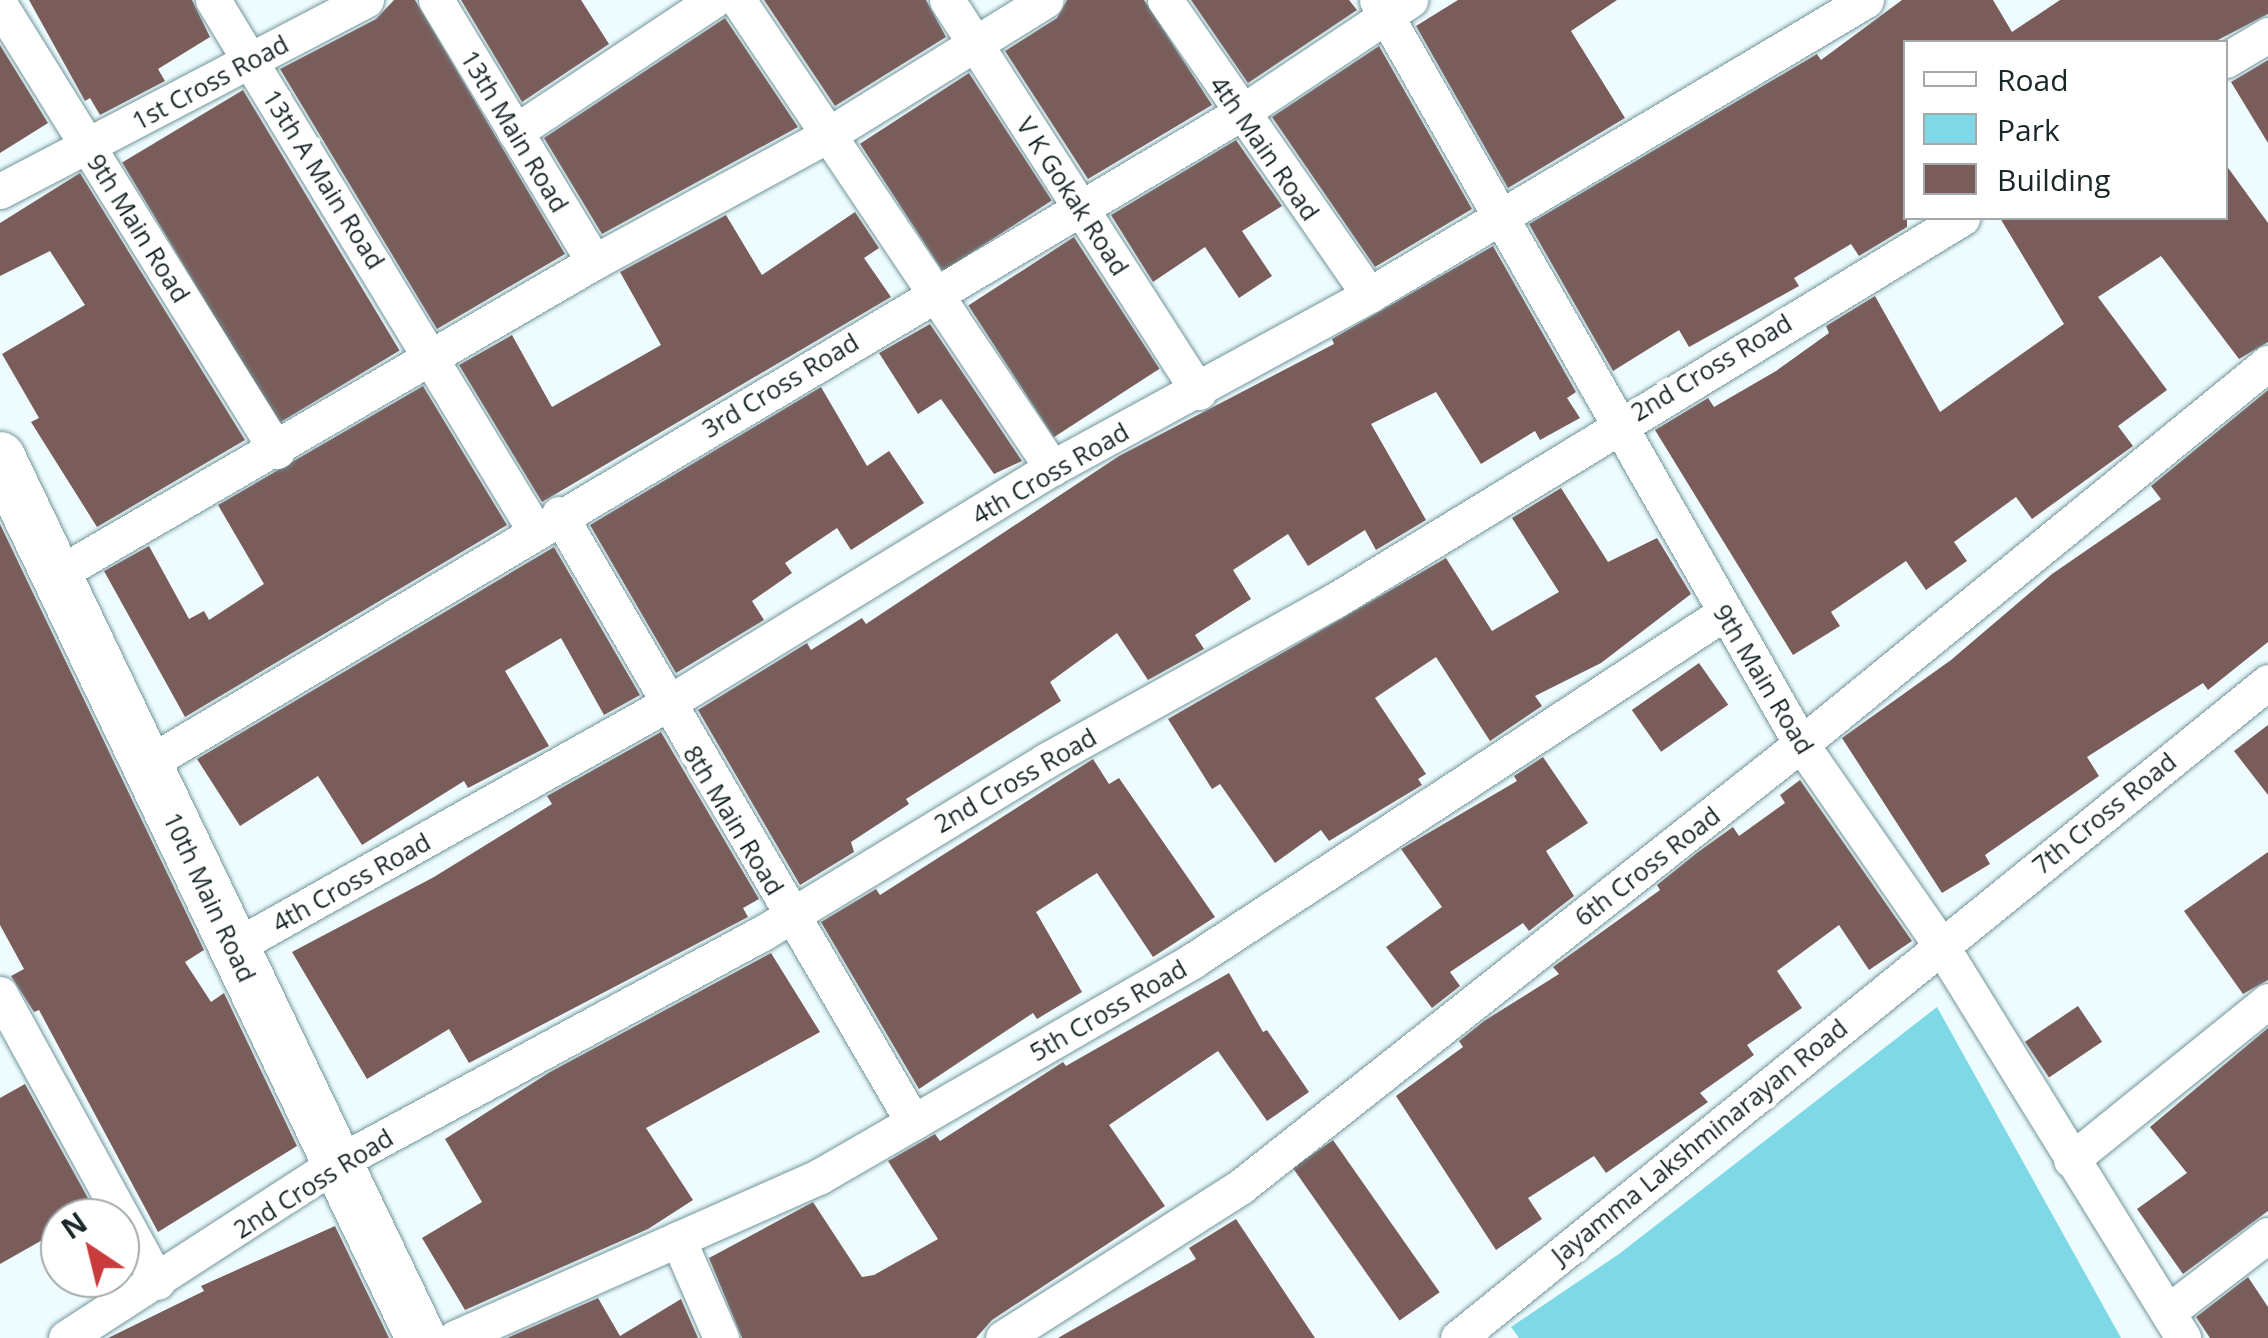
<!DOCTYPE html>
<html>
<head>
<meta charset="utf-8">
<style>
	body { margin:0 }
	#map { position:relative; width:2268px; height:1338px; overflow:hidden; background:#eefcff; font-family:"Open Sans",sans-serif }
	div>[style] { position:absolute }
	[style*='--x'] { left:calc(var(--x)*1px); top:calc(var(--y)*1px); width:calc(var(--w)*1px); rotate:calc(var(--a)*1deg) }
	.green>* { inset:0; background:#7ed8e5 }
	.building>* { inset:0; background:#7a5d5b; transform-origin:0 0 }
	.roads { filter:drop-shadow(0 0 2px #73959a) drop-shadow(0 0 2px #73959a) }
	.street>* { height:35px; margin:-17.5px; padding:0 17.5px; transform-origin:17.5px; border-radius:17.5px; background:#fff }
	.secondary>* { height:50px; margin:-25px; padding:0 25px; transform-origin:25px; border-radius:25px; background:#fff }
	span { translate:-50% -50%; white-space:nowrap; text-align:center; line-height:1.15; -webkit-text-stroke:10px #fff; paint-order:stroke }
	.street-label { font-size:25px; color:#1a2729 }
	.legend { position:absolute; left:1903px; top:40px; width:325px; height:180px; box-sizing:border-box; background:#fff; border:2px solid #a3a9a9; margin:0; padding:12px 18px; list-style:none; font-size:30px; color:#1a2729 }
	.legend li { display:flex; align-items:center; gap:20px; height:50px }
	.legend b { width:50px; border:2px solid #a3a9a9 }
	.north { position:absolute; left:40px; top:1198px; width:100px; height:100px; box-sizing:border-box; background:#fff; border:2px solid #a3a9a9; border-radius:50%; rotate:325deg; font-size:28px; font-weight:700; line-height:40px; text-align:center; color:#1a2729 }
	.north::after { content:''; display:block; margin:auto; width:35px; height:45px; background:#ca3b3d; clip-path:polygon(50% 0,100% 100%,50% 72%,0 100%) }
</style>
</head>
<body>
<div id="map">
	<div class="green">
		<div style="clip-path:polygon(1937px 1007px,2121px 1338px,1519px 1338px,1511px 1327px,1619px 1254px)"></div>
	</div>
	<div class="building">
		<div style="clip-path:polygon(29px 0,192px 0,210px 37px,158px 69px,165px 81px,100px 115px,90px 98px,85px 101px)"></div>
		<div style="clip-path:polygon(394px 0,415px 0,565px 254px,437px 329px,280px 69px,376px 19px)"></div>
		<div style="clip-path:polygon(461px 0,581px 0,609px 44px,522px 102px)"></div>
		<div style="clip-path:polygon(764px 0,926px 0,946px 37px,835px 106px)"></div>
		<div style="clip-path:polygon(1067px 0,1144px 0,1212px 105px,1088px 179px,1005px 51px,1057px 18px)"></div>
		<div style="clip-path:polygon(1191px 0,1349px 0,1357px 10px,1248px 83px)"></div>
		<div style="clip-path:polygon(1458px 0,1617px 0,1571px 31px,1625px 118px,1508px 188px,1416px 26px)"></div>
		<div style="clip-path:polygon(1902px 0,1993px 0,2012px 32px,2060px 0,2268px 0,2268px 14px,2214px 42px,1906px 42px,1907px 227px,1859px 256px,1851px 244px,1794px 278px,1799px 286px,1689px 347px,1679px 330px,1613px 371px,1529px 224px,1817px 54px,1821px 60px)"></div>
		<div style="clip-path:polygon(725px 18px,798px 127px,602px 234px,544px 138px)"></div>
		<div style="clip-path:polygon(0 45px,48px 123px,0 153px)"></div>
		<div style="clip-path:polygon(1379px 46px,1472px 209px,1375px 267px,1272px 117px)"></div>
		<div style="clip-path:polygon(2268px 60px,2268px 143px,2231px 82px)"></div>
		<div style="left:969px;top:73px;width:152px;height:130px;rotate:57deg"></div>
		<div style="left:243px;top:90px;width:304px;height:141px;rotate:59deg"></div>
		<div style="clip-path:polygon(1236px 140px,1282px 206px,1242px 231px,1272px 276px,1239px 298px,1205px 247px,1153px 282px,1111px 215px)"></div>
		<div style="clip-path:polygon(2226px 165px,2268px 223px,2268px 342px,2239px 359px,2161px 256px,2098px 297px,2167px 390px,2118px 426px,2133px 446px,2032px 519px,2016px 497px,1954px 542px,1967px 561px,1926px 590px,1906px 561px,1831px 612px,1840px 626px,1793px 655px,1655px 430px,1708px 398px,1714px 407px,1776px 371px,1829px 333px,1826px 326px,1875px 296px,1940px 412px,2064px 324px,2000px 218px,2226px 218px)"></div>
		<div style="clip-path:polygon(80px 173px,245px 440px,97px 527px,31px 422px,39px 418px,2px 354px,85px 305px,50px 251px,0 276px,0 223px)"></div>
		<div style="clip-path:polygon(855px 212px,879px 248px,864px 258px,891px 297px,542px 502px,459px 365px,512px 335px,552px 407px,661px 345px,620px 272px,726px 215px,762px 275px)"></div>
		<div style="left:1074px;top:237px;width:157px;height:126px;rotate:57deg"></div>
		<div style="clip-path:polygon(1493px 246px,1576px 392px,1567px 398px,1580px 418px,1540px 440px,1535px 431px,1481px 464px,1436px 392px,1371px 424px,1426px 520px,1376px 550px,1365px 530px,1308px 566px,1288px 534px,1233px 570px,1251px 599px,1195px 635px,1204px 649px,1148px 680px,1117px 633px,1050px 682px,1061px 701px,906px 799px,909px 804px,851px 842px,854px 852px,800px 885px,698px 710px,807px 643px,811px 650px,862px 618px,866px 624px,1119px 456px,1334px 344px,1332px 339px)"></div>
		<div style="clip-path:polygon(930px 324px,1022px 461px,994px 474px,941px 399px,918px 414px,879px 353px)"></div>
		<div style="clip-path:polygon(423px 386px,507px 525px,185px 717px,104px 571px,149px 546px,189px 619px,204px 611px,209px 620px,264px 584px,218px 505px)"></div>
		<div style="clip-path:polygon(821px 387px,867px 466px,889px 451px,924px 503px,851px 550px,837px 528px,785px 563px,792px 573px,752px 601px,764px 620px,676px 673px,590px 525px)"></div>
		<div style="clip-path:polygon(2268px 390px,2268px 642px,2208px 690px,2203px 683px,2087px 757px,2099px 776px,1985px 855px,1990px 864px,1942px 893px,1842px 738px,1951px 660px,2052px 574px,2161px 499px,2151px 486px)"></div>
		<div style="clip-path:polygon(1561px 488px,1608px 562px,1657px 538px,1691px 594px,1601px 663px,1535px 696px,1542px 706px,1490px 741px,1436px 657px,1375px 698px,1426px 774px,1418px 779px,1422px 785px,1329px 841px,1321px 830px,1275px 863px,1220px 784px,1212px 789px,1168px 719px,1446px 558px,1492px 631px,1559px 592px,1512px 518px)"></div>
		<div style="clip-path:polygon(0 524px,204px 950px,185px 962px,211px 1002px,224px 993px,297px 1146px,158px 1232px,39px 1010px,34px 1012px,11px 976px,24px 969px,0 925px)"></div>
		<div style="clip-path:polygon(554px 547px,640px 695px,604px 715px,561px 638px,505px 671px,549px 746px,468px 788px,464px 781px,362px 845px,318px 776px,240px 826px,197px 759px)"></div>
		<div style="left:1699px;top:663px;width:51px;height:82px;rotate:55deg"></div>
		<div style="clip-path:polygon(2268px 725px,2268px 795px,2234px 751px)"></div>
		<div style="clip-path:polygon(661px 732px,759px 899px,743px 908px,748px 917px,469px 1063px,449px 1029px,367px 1079px,292px 952px,434px 877px,552px 804px,547px 796px)"></div>
		<div style="clip-path:polygon(1543px 757px,1588px 823px,1546px 851px,1574px 896px,1529px 931px,1523px 923px,1450px 972px,1460px 986px,1432px 1008px,1386px 947px,1442px 907px,1401px 849px,1517px 781px,1514px 776px)"></div>
		<div style="clip-path:polygon(1093px 759px,1109px 784px,1119px 778px,1215px 917px,1153px 957px,1097px 873px,1036px 912px,1082px 992px,1037px 1019px,1033px 1013px,919px 1089px,821px 922px,876px 889px,880px 895px)"></div>
		<div style="clip-path:polygon(1800px 780px,1912px 941px,1869px 970px,1839px 925px,1777px 971px,1802px 1008px,1747px 1045px,1754px 1055px,1700px 1093px,1708px 1102px,1606px 1173px,1594px 1156px,1528px 1198px,1542px 1219px,1496px 1250px,1396px 1096px,1463px 1047px,1459px 1041px,1484px 1021px,1559px 974px,1553px 967px,1660px 890px,1657px 885px,1698px 852px,1733px 827px,1739px 836px,1785px 803px,1780px 795px)"></div>
		<div style="clip-path:polygon(2268px 852px,2268px 980px,2243px 994px,2184px 911px)"></div>
		<div style="clip-path:polygon(771px 953px,820px 1032px,646px 1128px,693px 1200px,648px 1229px,465px 1310px,422px 1238px,482px 1202px,445px 1139px,550px 1072px)"></div>
		<div style="clip-path:polygon(1229px 973px,1263px 1032px,1267px 1030px,1309px 1092px,1267px 1121px,1218px 1051px,1109px 1125px,1165px 1206px,992px 1320px,976px 1338px,742px 1338px,709px 1258px,813px 1202px,862px 1277px,874px 1275px,938px 1239px,888px 1161px,935px 1134px,940px 1141px,1063px 1062px,1066px 1066px)"></div>
		<div style="left:2078px;top:1006px;width:43px;height:64px;rotate:56deg"></div>
		<div style="clip-path:polygon(2268px 1028px,2268px 1211px,2183px 1274px,2137px 1209px,2187px 1173px,2150px 1127px)"></div>
		<div style="clip-path:polygon(25px 1084px,94px 1209px,79px 1218px,60px 1218px,60px 1230px,0 1264px,0 1098px)"></div>
		<div style="left:1333px;top:1140px;width:186px;height:49px;rotate:55deg"></div>
		<div style="clip-path:polygon(1236px 1219px,1315px 1338px,1058px 1338px,1196px 1259px,1189px 1248px)"></div>
		<div style="clip-path:polygon(335px 1226px,389px 1338px,108px 1338px,204px 1291px,201px 1286px)"></div>
		<div style="clip-path:polygon(2248px 1277px,2268px 1307px,2268px 1338px,2210px 1338px,2196px 1317px)"></div>
		<div style="clip-path:polygon(598px 1298px,620px 1336px,681px 1299px,698px 1338px,507px 1338px)"></div>
	</div>
	<div class="roads">
		<div class="street">
			<div style="--x:213;--y:0;--w:619;--a:58.75"></div>
			<div style="--x:436;--y:0;--w:306;--a:58.9"></div>
			<div style="--x:738;--y:0;--w:564;--a:56.14"></div>
			<div style="--x:947;--y:0;--w:466;--a:57.3"></div>
			<div style="--x:1165;--y:0;--w:359;--a:55.3"></div>
			<div style="--x:1377;--y:0;--w:856;--a:60.32"></div>
			<div style="--x:1801;--y:744;--w:244;--a:55.2"></div>
			<div style="--x:1940;--y:944;--w:463;--a:58.3"></div>
			<div style="--x:0;--y:5;--w:525;--a:58.16"></div>
			<div style="--x:2226;--y:60;--w:49;--a:-30.8"></div>
			<div style="--x:515;--y:132;--w:239;--a:-33.6"></div>
			<div style="--x:0;--y:191;--w:413;--a:-27.6"></div>
			<div style="--x:559;--y:514;--w:704;--a:59.79"></div>
			<div style="--x:56;--y:575;--w:622;--a:-30.19"></div>
			<div style="--x:594;--y:262;--w:266;--a:-28.5"></div>
			<div style="--x:828;--y:135;--w:256;--a:-31.8"></div>
			<div style="--x:147;--y:764;--w:1271;--a:-30.76"></div>
			<div style="--x:1239;--y:114;--w:206;--a:-33.7"></div>
			<div style="--x:234;--y:947;--w:494;--a:-29.3"></div>
			<div style="--x:665;--y:705;--w:454;--a:-31.5"></div>
			<div style="--x:1052;--y:468;--w:361;--a:-28.6"></div>
			<div style="--x:1369;--y:295;--w:578;--a:-30.69"></div>
			<div style="--x:0;--y:994;--w:328;--a:61.3"></div>
			<div style="--x:2071;--y:1160;--w:253;--a:-38.9"></div>
			<div style="--x:678;--y:1239;--w:108;--a:66.5"></div>
			<div style="--x:2169;--y:1311;--w:125;--a:-37.5"></div>
			<div style="--x:66;--y:1338;--w:323;--a:-32.9"></div>
			<div style="--x:337;--y:1163;--w:482;--a:-28.4"></div>
			<div style="--x:761;--y:934;--w:333;--a:-31.3"></div>
			<div style="--x:1045;--y:761;--w:330;--a:-29"></div>
			<div style="--x:1334;--y:601;--w:736;--a:-31.38"></div>
			<div style="--x:455;--y:1338;--w:399;--a:-23.9"></div>
			<div style="--x:820;--y:1176;--w:430;--a:-30"></div>
			<div style="--x:1192;--y:961;--w:636;--a:-33.19"></div>
			<div style="--x:1003;--y:1338;--w:281;--a:-32.5"></div>
			<div style="--x:1240;--y:1187;--w:715;--a:-38.3"></div>
			<div style="--x:1801;--y:744;--w:603;--a:-39.21"></div>
			<div style="--x:1458;--y:1338;--w:1042;--a:-39"></div>
		</div>
		<div class="secondary">
			<div style="--x:0;--y:457;--w:976;--a:64.46"></div>
		</div>
	</div>
	<div class="street-label">
		<span style="left:210px;top:82px;rotate:-28deg">1st Cross Road</span>
		<span style="left:515px;top:131px;rotate:59deg">13th Main Road</span>
		<span style="left:1265px;top:148px;rotate:55deg">4th Main Road</span>
		<span style="left:324px;top:179px;rotate:58deg">13th A Main Road</span>
		<span style="left:1073px;top:196px;rotate:57deg">V K Gokak Road</span>
		<span style="left:139px;top:228px;rotate:58deg">9th Main Road</span>
		<span style="left:1711px;top:367px;rotate:-31deg">2nd Cross Road</span>
		<span style="left:780px;top:385px;rotate:-31deg">3rd Cross Road</span>
		<span style="left:1050px;top:473px;rotate:-30deg">4th Cross Road</span>
		<span style="left:1764px;top:679px;rotate:59deg">9th Main Road</span>
		<span style="left:1015px;top:780px;rotate:-30deg">2nd Cross Road</span>
		<span style="left:2104px;top:813px;rotate:-39deg">7th Cross Road</span>
		<span style="left:734px;top:820px;rotate:59deg">8th Main Road</span>
		<span style="left:1647px;top:866px;rotate:-38deg">6th Cross Road</span>
		<span style="left:351px;top:882px;rotate:-29deg">4th Cross Road</span>
		<span style="left:210px;top:897px;rotate:65deg">10th Main Road</span>
		<span style="left:1108px;top:1010px;rotate:-30deg">5th Cross Road</span>
		<span style="left:1699px;top:1141px;rotate:-39deg">Jayamma Lakshminarayan Road</span>
		<span style="left:313px;top:1183px;rotate:-32deg">2nd Cross Road</span>
	</div>
	<ul class="legend">
	<li><b style="height:12px;background:#fff"></b>Road</li>
	<li><b style="height:28px;background:#7ed8e5"></b>Park</li>
	<li><b style="height:28px;background:#7a5d5b"></b>Building</li>
	</ul>
	<div class="north">N</div>
</div>
</body>
</html>
